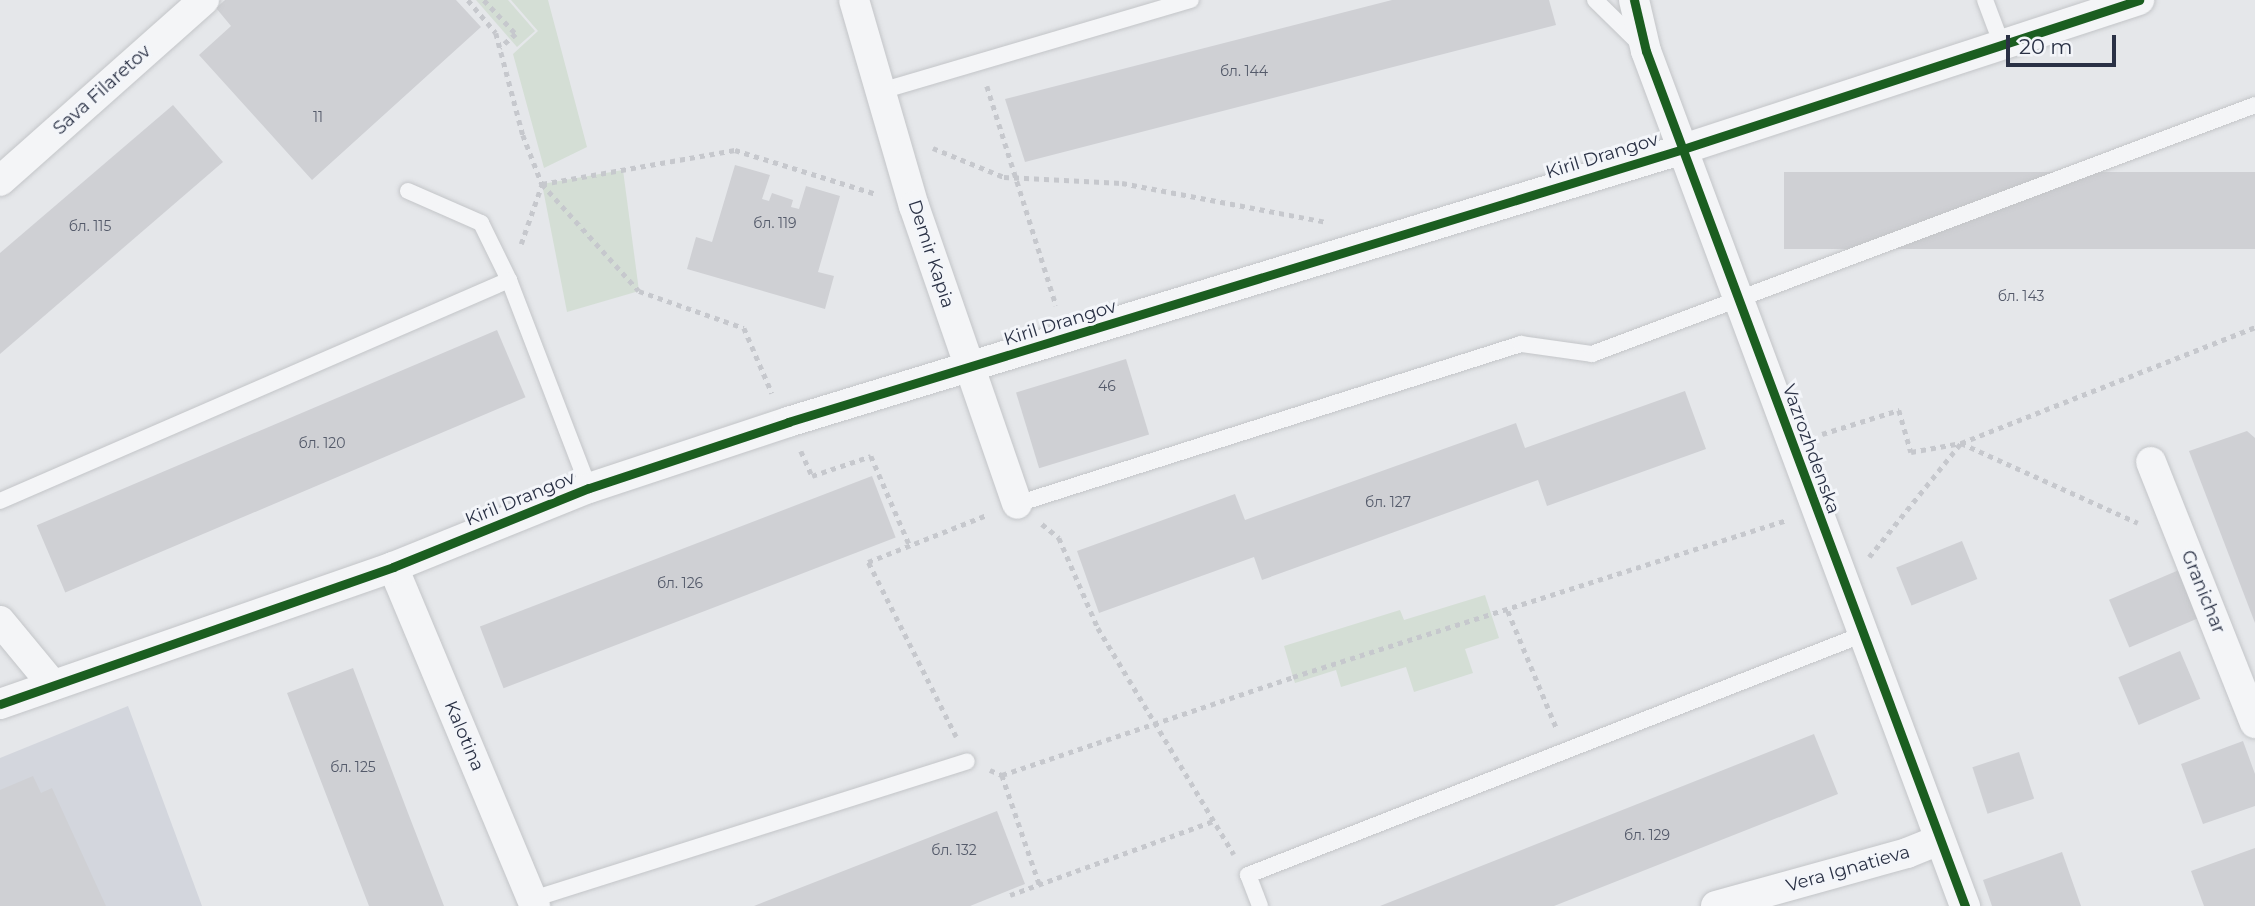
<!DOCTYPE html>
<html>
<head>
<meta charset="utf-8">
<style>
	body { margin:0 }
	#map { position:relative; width:2255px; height:906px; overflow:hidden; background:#e5e7ea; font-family:Montserrat,sans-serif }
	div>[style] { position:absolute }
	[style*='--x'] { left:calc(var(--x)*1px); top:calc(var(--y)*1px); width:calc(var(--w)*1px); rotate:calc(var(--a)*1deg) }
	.built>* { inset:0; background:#d3d6dd }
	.green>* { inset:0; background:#d4ded5 }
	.building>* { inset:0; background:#cfd0d4; transform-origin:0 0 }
	.path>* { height:4.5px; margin-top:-2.25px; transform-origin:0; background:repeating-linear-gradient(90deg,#c6c8cd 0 5px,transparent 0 10px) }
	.roads { filter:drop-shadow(0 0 2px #c3c5c8) drop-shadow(0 0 2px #c3c5c8) }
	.service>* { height:16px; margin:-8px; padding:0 8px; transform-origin:8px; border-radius:8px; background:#f4f5f7 }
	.minor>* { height:30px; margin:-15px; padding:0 15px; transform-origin:15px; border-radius:15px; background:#f4f5f7 }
	.cycleway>* { height:9px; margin:-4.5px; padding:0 4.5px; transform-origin:4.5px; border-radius:4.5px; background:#1b5e20 }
	span { translate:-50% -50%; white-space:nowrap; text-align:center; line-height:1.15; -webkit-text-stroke:6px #f3f5f9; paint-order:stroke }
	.number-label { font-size:14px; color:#545a6a }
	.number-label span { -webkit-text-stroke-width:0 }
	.street-label { font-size:18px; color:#2a3145 }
	.scale { position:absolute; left:2006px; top:35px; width:110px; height:32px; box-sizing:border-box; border:4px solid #2a3145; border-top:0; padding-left:9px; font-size:21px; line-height:24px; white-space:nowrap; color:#2a3145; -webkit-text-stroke:5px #f3f5f9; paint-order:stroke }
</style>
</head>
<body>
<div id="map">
	<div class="built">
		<div style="clip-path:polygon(128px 706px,202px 906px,0 906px,0 758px)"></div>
	</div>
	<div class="green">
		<div style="clip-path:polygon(476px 0,508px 0,535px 31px,517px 47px)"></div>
		<div style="clip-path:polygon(511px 0,548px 0,587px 147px,544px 168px,513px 54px,538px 31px)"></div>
		<div style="clip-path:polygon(623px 170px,639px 291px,567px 312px,542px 184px)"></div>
		<div style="clip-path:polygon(1485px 595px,1499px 638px,1465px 649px,1473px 673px,1414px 692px,1406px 667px,1341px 687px,1336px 670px,1295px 683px,1293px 677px,1284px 646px,1400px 610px,1404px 620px)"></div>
	</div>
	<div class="building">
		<div style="clip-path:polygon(225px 0,456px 0,481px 27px,312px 180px,199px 55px,231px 26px,216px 8px)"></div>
		<div style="clip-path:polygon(1392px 0,1549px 0,1556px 25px,1025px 162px,1005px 99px)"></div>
		<div style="clip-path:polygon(173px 105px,223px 162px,0 354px,0 253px)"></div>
		<div style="clip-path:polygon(735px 165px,770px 175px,762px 199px,769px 201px,772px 193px,793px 200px,791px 207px,799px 209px,806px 186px,840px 196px,818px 272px,834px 276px,825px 309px,687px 269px,696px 237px,712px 242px)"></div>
		<div style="left:2255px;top:172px;width:77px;height:471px;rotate:90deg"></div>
		<div style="left:497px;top:330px;width:73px;height:500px;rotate:67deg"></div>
		<div style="left:1126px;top:359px;width:79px;height:115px;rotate:73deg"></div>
		<div style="clip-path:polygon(1685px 391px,1706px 449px,1547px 506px,1538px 480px,1262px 580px,1254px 557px,1099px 613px,1077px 551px,1235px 494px,1245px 520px,1516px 423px,1525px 448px)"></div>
		<div style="clip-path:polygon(2247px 431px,2255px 438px,2255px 623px,2189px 451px)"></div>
		<div style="left:872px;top:476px;width:66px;height:420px;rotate:69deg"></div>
		<div style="left:1962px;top:541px;width:41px;height:71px;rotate:68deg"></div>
		<div style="left:2179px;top:570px;width:52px;height:76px;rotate:67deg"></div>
		<div style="left:2180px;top:651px;width:52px;height:67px;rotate:67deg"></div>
		<div style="clip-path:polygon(353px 668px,408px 813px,444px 906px,369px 906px,287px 693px)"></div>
		<div style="clip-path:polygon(1814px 734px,1838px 794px,1554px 906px,1380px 906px)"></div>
		<div style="clip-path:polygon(2243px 741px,2255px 774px,2255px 806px,2203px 824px,2181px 764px)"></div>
		<div style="left:2019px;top:752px;width:49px;height:49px;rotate:72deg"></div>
		<div style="clip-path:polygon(33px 776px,41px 793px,52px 788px,106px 906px,0 906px,0 790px)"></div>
		<div style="clip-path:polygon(997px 811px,1025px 884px,970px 906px,754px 906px)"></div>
		<div style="clip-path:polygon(2255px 848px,2255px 906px,2204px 906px,2191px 871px)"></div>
		<div style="clip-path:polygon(2062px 852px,2081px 906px,1992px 906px,1983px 880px)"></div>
	</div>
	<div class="path">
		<div style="--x:468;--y:0;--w:43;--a:49.7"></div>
		<div style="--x:496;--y:33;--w:106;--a:75.2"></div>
		<div style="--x:523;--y:135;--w:53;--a:68.8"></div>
		<div style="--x:542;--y:184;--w:144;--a:47.8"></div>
		<div style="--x:639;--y:291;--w:111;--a:19.4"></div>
		<div style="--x:744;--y:328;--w:71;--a:66.7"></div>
		<div style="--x:484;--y:0;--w:47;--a:46.7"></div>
		<div style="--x:516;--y:34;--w:21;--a:139"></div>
		<div style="--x:987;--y:86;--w:230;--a:72.5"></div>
		<div style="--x:933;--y:148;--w:77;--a:22.2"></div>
		<div style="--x:1004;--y:177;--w:118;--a:2.9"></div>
		<div style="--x:1122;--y:183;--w:209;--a:10.8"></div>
		<div style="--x:521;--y:244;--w:64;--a:-70.7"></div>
		<div style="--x:542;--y:184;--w:196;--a:-10"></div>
		<div style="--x:735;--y:150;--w:148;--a:17.3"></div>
		<div style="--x:1822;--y:434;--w:81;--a:-17.3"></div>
		<div style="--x:1899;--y:410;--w:44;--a:74.1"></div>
		<div style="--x:1911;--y:452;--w:51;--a:-10.2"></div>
		<div style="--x:1961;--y:443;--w:316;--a:-21.5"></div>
		<div style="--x:801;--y:451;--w:27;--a:66"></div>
		<div style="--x:812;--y:476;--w:62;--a:-18.7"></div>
		<div style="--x:871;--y:456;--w:96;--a:66.6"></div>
		<div style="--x:1042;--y:524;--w:22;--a:39"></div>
		<div style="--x:1059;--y:538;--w:98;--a:66.6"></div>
		<div style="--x:1098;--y:628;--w:264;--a:59"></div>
		<div style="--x:1869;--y:557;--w:146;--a:-51.1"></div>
		<div style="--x:1961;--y:443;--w:194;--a:24.3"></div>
		<div style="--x:1508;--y:611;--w:126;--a:67.5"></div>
		<div style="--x:956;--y:737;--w:196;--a:-116.7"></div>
		<div style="--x:868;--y:562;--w:128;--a:-21.6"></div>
		<div style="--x:990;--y:770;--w:13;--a:23"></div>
		<div style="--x:1002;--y:775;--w:307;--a:-18.6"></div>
		<div style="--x:1293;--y:677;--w:518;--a:-17.63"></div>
		<div style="--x:1002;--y:775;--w:117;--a:71.1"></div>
		<div style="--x:1010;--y:895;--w:216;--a:-20"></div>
	</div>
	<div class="roads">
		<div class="service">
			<div style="--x:1595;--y:0;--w:66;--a:44.4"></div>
			<div style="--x:1985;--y:0;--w:48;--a:69.3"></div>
			<div style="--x:881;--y:91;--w:323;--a:-16.4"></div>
			<div style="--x:408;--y:191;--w:80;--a:23.7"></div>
			<div style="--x:481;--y:223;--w:64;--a:63.8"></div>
			<div style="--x:509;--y:280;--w:223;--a:69"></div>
			<div style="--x:0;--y:501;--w:555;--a:-23.47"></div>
			<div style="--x:1017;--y:504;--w:529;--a:-17.61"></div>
			<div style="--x:1521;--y:344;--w:72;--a:8"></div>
			<div style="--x:1592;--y:354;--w:708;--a:-20.58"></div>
			<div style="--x:533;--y:899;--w:455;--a:-17.6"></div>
			<div style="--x:1260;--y:906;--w:33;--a:-111"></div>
			<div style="--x:1248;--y:875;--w:661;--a:-21.37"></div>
		</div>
		<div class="minor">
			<div style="--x:854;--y:0;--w:215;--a:73.8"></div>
			<div style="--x:914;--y:206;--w:315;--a:70.9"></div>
			<div style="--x:1634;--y:0;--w:52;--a:76.8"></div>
			<div style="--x:1646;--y:51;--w:913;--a:69.54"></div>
			<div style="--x:0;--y:181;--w:273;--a:-41.6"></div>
			<div style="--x:2151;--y:462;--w:281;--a:68.3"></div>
			<div style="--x:393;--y:567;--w:368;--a:67.3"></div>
			<div style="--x:0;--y:621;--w:83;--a:50.4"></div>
			<div style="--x:0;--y:704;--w:416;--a:-19.2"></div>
			<div style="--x:393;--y:567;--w:211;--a:-22"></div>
			<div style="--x:589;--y:488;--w:210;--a:-18.3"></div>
			<div style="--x:788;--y:422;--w:936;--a:-16.96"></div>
			<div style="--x:1683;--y:149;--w:480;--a:-18.1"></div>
			<div style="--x:1716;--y:906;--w:198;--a:-15.5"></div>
			<div style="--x:1907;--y:853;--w:35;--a:-22"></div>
		</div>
	</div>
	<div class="cycleway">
		<div style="--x:1634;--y:0;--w:52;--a:76.8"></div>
		<div style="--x:1646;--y:51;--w:913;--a:69.54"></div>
		<div style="--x:0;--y:704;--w:416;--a:-19.2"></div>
		<div style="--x:393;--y:567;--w:211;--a:-22"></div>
		<div style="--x:589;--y:488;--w:210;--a:-18.3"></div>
		<div style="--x:788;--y:422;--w:936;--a:-16.96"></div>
		<div style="--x:1683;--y:149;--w:480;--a:-18.1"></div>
	</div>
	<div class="number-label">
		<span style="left:1244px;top:71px">бл. 144</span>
		<span style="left:318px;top:117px">11</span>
		<span style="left:775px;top:223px">бл. 119</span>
		<span style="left:90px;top:226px">бл. 115</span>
		<span style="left:2021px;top:296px">бл. 143</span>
		<span style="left:1107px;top:386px">46</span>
		<span style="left:322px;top:443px">бл. 120</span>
		<span style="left:1388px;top:502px">бл. 127</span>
		<span style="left:680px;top:583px">бл. 126</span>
		<span style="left:353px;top:767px">бл. 125</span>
		<span style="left:1647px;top:835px">бл. 129</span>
		<span style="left:954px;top:850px">бл. 132</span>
	</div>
	<div class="street-label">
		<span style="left:102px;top:90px;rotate:-42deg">Sava Filaretov</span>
		<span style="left:1602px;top:156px;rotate:-17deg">Kiril Drangov</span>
		<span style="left:931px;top:254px;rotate:72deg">Demir Kapia</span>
		<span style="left:1060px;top:323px;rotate:-17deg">Kiril Drangov</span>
		<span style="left:1811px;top:449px;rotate:70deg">Vazrozhdenska</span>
		<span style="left:520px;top:499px;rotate:-22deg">Kiril Drangov</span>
		<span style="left:2203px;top:592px;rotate:68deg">Granichar</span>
		<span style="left:464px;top:736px;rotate:67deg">Kalotina</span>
		<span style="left:1848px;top:869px;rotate:-16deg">Vera Ignatieva</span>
	</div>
	<div class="scale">20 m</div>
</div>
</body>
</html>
